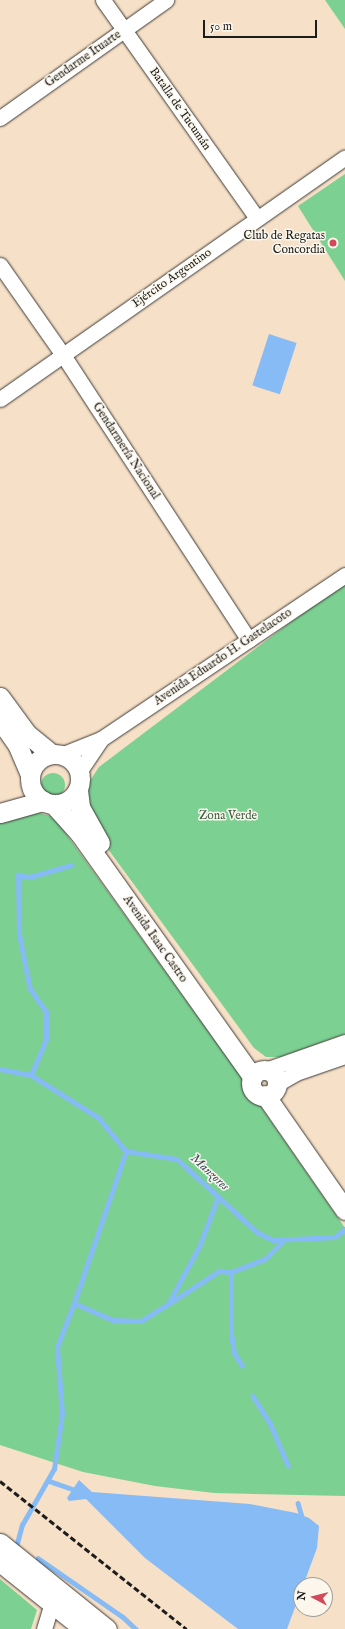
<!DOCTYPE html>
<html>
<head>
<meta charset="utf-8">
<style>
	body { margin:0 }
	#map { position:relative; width:345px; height:1629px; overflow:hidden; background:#f6e0c7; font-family:"IM FELL English",serif }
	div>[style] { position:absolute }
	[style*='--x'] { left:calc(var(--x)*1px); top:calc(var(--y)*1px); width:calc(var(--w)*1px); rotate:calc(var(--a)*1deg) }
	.green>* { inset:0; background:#7cd092 }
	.round { border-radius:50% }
	.water>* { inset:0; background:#86bbf5; transform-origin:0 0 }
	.stream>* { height:4.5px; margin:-2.25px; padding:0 2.25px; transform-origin:2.25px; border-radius:2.25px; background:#86bbf5 }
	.roads { filter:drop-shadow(0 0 1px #3d3936) drop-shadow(0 0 1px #3d3936) }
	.minor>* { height:15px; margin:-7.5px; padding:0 7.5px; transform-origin:7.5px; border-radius:7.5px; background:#fff }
	.major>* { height:19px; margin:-9.5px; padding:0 9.5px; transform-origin:9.5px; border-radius:9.5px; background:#fff }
	.major>.ring { margin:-9.5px; padding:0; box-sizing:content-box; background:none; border:19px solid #fff; border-radius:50% }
	.rail>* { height:3px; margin-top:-1.5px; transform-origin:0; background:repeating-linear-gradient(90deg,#1c1c1c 0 6px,transparent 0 9px) }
	.dots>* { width:11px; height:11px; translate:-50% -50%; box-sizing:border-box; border:2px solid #fbf7ec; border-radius:50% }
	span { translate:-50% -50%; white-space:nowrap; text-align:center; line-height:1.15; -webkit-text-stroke:3px #fbf7ec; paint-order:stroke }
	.street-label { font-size:12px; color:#1c1c1c }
	.poi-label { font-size:12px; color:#1c1c1c }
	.right { translate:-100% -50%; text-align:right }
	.park-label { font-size:12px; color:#3e5b45 }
	.water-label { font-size:13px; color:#415468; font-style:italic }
	.north { position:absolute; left:293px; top:1577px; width:40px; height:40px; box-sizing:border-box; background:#fbf7ec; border:1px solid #a29f99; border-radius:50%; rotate:277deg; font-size:11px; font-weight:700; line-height:16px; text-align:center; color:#1c1c1c }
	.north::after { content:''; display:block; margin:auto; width:14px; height:18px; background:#d1495b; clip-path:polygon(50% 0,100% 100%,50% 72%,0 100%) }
	.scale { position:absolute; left:203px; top:20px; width:114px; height:18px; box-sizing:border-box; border:2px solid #1c1c1c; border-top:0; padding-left:5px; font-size:12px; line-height:14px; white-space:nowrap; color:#1c1c1c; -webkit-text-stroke:3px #fbf7ec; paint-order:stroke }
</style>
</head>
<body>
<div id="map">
	<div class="green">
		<div style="clip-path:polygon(325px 0,345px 0,345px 29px)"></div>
		<div style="clip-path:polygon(345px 174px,345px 281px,298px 206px)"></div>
		<div style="clip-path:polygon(345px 581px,345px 1034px,281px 1057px,266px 1057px,254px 1048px,94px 830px,85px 788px,99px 767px)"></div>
		<div class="round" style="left:41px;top:773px;width:24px;height:24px"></div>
		<div style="clip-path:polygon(28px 810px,54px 817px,242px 1078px,246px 1094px,257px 1101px,345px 1228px,345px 1496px,214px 1493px,155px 1486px,83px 1472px,0 1445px,0 823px)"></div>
		<div style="clip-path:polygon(0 1579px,37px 1610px,31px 1629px,0 1629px)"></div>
	</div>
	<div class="water">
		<div style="left:269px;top:334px;width:29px;height:54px;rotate:18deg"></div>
		<div style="clip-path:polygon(79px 1480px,92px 1492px,250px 1504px,296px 1513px,309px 1518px,319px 1526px,317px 1548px,287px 1629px,238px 1629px,145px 1558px,86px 1499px,69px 1501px,67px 1498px)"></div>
	</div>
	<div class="stream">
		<div style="--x:0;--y:1069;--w:32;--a:11"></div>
		<div style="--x:31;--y:1075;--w:80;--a:32.3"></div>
		<div style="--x:99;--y:1118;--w:43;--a:50.7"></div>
		<div style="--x:126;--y:1151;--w:52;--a:8.9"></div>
		<div style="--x:177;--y:1159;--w:108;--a:42.4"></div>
		<div style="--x:257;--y:1232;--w:18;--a:27"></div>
		<div style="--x:273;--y:1240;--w:62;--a:-2.8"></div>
		<div style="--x:335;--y:1237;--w:13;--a:-39"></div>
		<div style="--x:31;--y:1075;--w:39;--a:-67"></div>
		<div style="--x:46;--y:1039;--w:27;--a:-90"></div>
		<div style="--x:46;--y:1012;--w:28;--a:-125"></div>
		<div style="--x:30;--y:989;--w:19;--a:-102"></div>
		<div style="--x:26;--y:970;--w:38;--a:-101"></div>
		<div style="--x:19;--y:933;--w:58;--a:-91"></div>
		<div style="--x:18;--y:875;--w:12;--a:9"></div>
		<div style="--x:30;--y:877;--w:43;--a:-16.3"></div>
		<div style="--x:74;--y:1303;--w:161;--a:-71.1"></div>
		<div style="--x:170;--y:1303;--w:59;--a:-33.1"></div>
		<div style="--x:219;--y:1271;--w:12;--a:5"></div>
		<div style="--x:242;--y:1366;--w:15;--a:-122"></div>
		<div style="--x:234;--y:1353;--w:18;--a:-99"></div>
		<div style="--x:231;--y:1335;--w:63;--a:-90"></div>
		<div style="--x:231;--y:1272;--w:36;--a:-21"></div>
		<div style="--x:265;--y:1259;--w:28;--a:-45"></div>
		<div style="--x:253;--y:1396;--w:32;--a:58"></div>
		<div style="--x:270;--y:1423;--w:46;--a:66.8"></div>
		<div style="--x:49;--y:1481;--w:31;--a:19"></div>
		<div style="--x:298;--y:1503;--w:18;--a:74"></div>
		<div style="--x:18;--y:1550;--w:4;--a:-124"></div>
		<div style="--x:16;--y:1547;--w:23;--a:-75"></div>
		<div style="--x:22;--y:1525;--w:64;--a:-60.3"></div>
		<div style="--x:54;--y:1469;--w:56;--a:-81.7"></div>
		<div style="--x:62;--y:1414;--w:67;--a:-94.3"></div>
		<div style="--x:57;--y:1347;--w:47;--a:-68.9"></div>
		<div style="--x:74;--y:1303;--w:43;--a:23.6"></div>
		<div style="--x:113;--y:1320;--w:28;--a:2"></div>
		<div style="--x:141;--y:1321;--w:32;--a:-32"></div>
		<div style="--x:168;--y:1304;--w:65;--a:-61.5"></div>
		<div style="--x:199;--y:1247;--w:53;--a:-69.2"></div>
		<div style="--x:38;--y:1558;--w:103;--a:34.8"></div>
		<div style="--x:123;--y:1617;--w:18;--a:43"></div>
	</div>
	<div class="roads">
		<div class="minor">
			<div style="--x:103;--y:0;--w:267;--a:54.8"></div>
			<div style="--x:0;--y:118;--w:204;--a:-35.4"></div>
			<div style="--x:0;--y:265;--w:110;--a:55"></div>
			<div style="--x:63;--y:355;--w:340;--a:56.9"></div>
			<div style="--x:0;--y:399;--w:421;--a:-35"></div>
			<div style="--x:61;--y:755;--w:43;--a:-21.8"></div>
			<div style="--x:101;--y:739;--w:294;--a:-33.9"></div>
			<div style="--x:79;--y:772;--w:40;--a:-56"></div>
			<div style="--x:265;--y:1070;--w:85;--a:-19.3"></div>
			<div style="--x:277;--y:1084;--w:22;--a:-30"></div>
			<div style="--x:296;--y:1073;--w:52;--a:-19.1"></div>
			<div style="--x:44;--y:1629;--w:27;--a:-73"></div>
			<div style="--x:52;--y:1603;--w:9;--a:-49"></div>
		</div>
		<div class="major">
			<div style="--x:0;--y:697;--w:46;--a:53.9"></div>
			<div style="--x:27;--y:734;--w:32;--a:39"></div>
			<div style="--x:0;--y:720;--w:29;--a:55"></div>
			<div style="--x:17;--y:744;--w:33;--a:67"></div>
			<div class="ring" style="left:30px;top:754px;width:31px;height:31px"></div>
			<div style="--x:78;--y:790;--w:17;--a:83"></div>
			<div style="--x:80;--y:807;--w:41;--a:60.9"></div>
			<div style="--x:53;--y:804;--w:40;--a:48"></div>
			<div style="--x:80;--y:834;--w:298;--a:54.6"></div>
			<div style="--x:0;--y:813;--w:45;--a:-15.6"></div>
			<div class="ring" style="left:251px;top:1070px;width:7px;height:7px"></div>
			<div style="--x:265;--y:1095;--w:140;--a:55.2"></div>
			<div style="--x:0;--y:1543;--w:137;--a:38.8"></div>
			<div style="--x:0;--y:1562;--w:107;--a:38.6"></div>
		</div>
	</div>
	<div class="rail">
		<div style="--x:0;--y:1481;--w:238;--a:38.4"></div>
	</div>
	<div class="dots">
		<div style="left:333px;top:243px;background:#d1495b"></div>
	</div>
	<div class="street-label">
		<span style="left:83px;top:59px;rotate:-35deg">Gendarme Ituarte</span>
		<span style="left:180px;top:109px;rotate:55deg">Batalla de Tucumán</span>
		<span style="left:172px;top:278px;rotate:-35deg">Ejército Argentino</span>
		<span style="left:126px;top:451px;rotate:57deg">Gendarmería Nacional</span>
		<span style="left:223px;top:657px;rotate:-34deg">Avenida Eduardo H. Gastelacoto</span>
		<span style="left:155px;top:939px;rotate:55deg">Avenida Isaac Castro</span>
	</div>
	<div class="poi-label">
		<span class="right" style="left:325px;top:243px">Club de Regatas<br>Concordia</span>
	</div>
	<div class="park-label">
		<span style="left:228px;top:816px">Zona Verde</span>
	</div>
	<div class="water-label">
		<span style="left:209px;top:1173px;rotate:43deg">Manzores</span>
	</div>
	<div class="north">N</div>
	<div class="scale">50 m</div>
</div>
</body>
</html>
